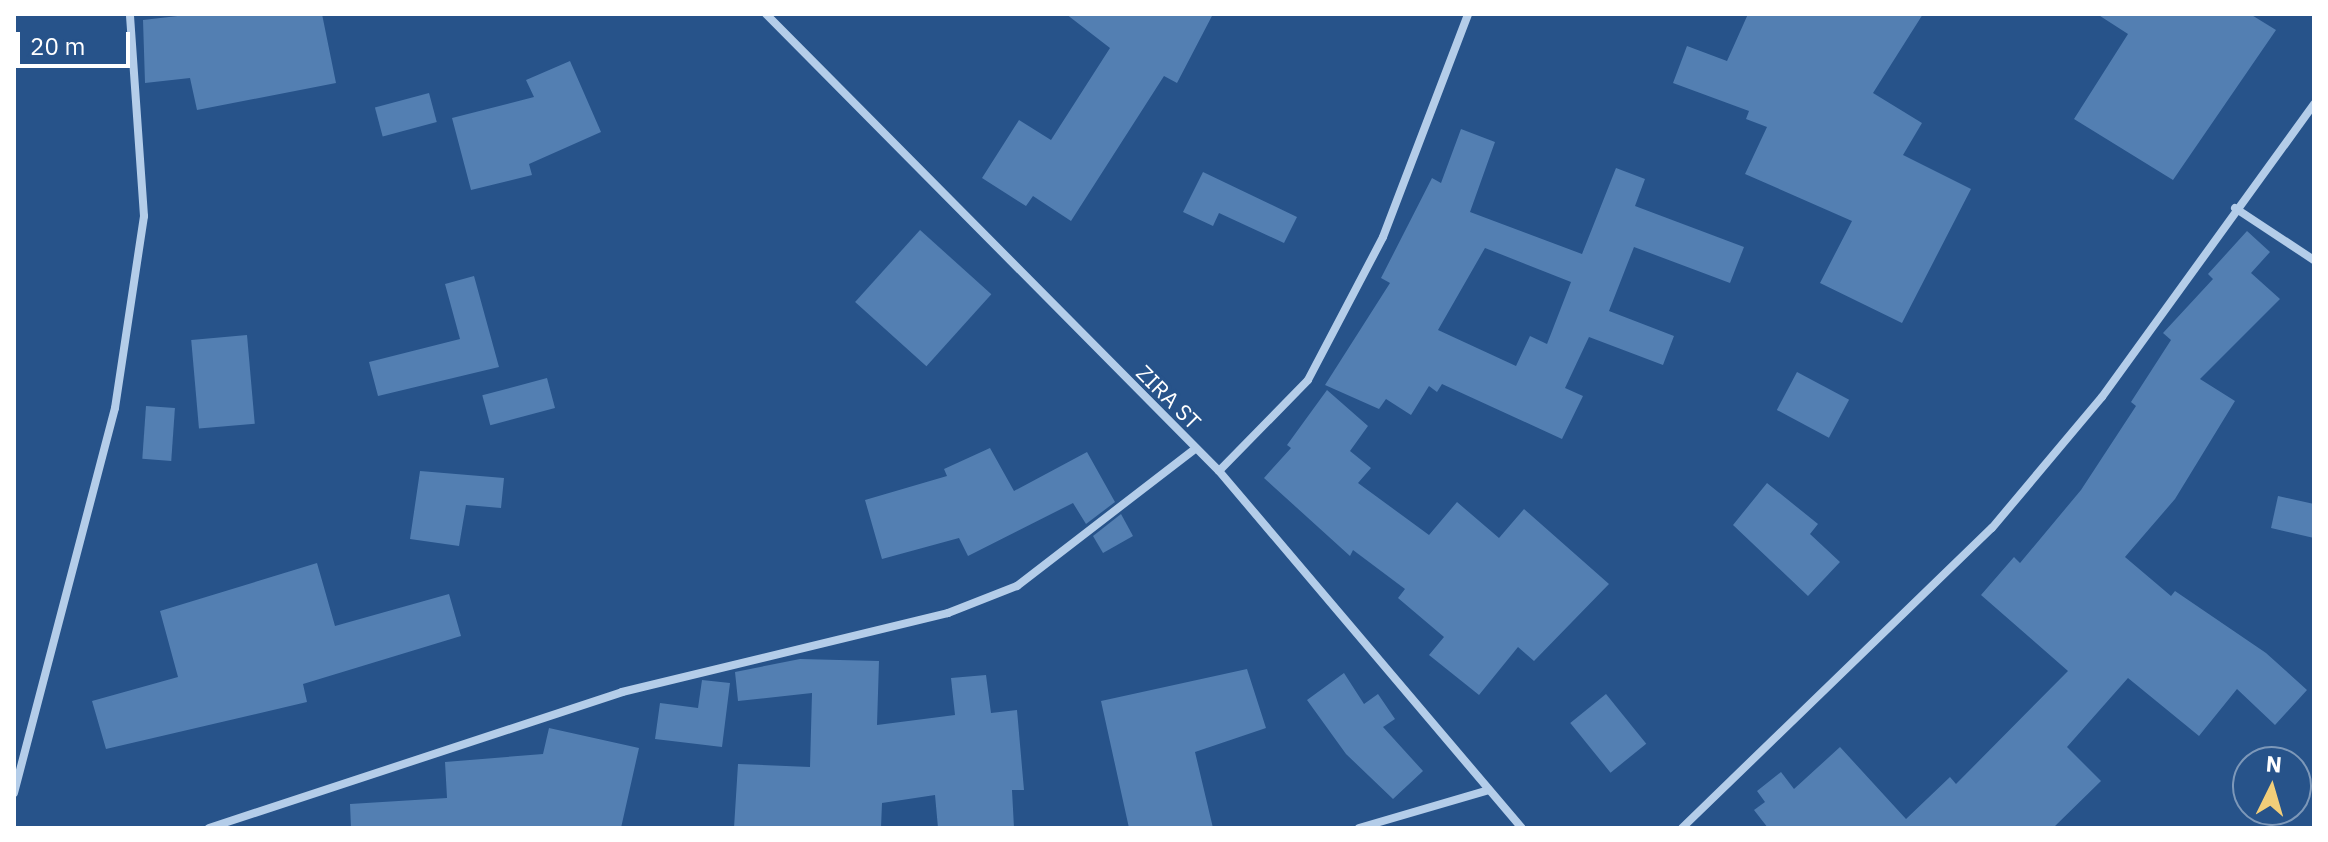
<!DOCTYPE html>
<html>
<head>
<meta charset="utf-8">
<style>
	body { margin:0 }
	#map { position:relative; width:2328px; height:842px; overflow:hidden; background:#27538a; font-family:"IBM Plex Sans",sans-serif }
	div>[style] { position:absolute }
	[style*='--x'] { left:calc(var(--x)*1px); top:calc(var(--y)*1px); width:calc(var(--w)*1px); rotate:calc(var(--a)*1deg) }
	.building>* { inset:0; background:#537fb2; transform-origin:0 0 }
	.street>* { height:8px; margin:-4px; padding:0 4px; transform-origin:4px; border-radius:4px; background:#b4cde9 }
	span { translate:-50% -50%; white-space:nowrap; text-align:center; line-height:1.15; -webkit-text-stroke:7px #27538a; paint-order:stroke }
	.street-label { font-size:22px; color:#fff }
	.frame { position:absolute; inset:0; border:16px solid #fff; pointer-events:none }
	.north { position:absolute; left:2232px; top:746px; width:80px; height:80px; box-sizing:border-box; background:#27538a; border:2px solid #7d98b9; border-radius:50%; rotate:5deg; font-size:22px; font-weight:700; line-height:32px; text-align:center; color:#fff }
	.north::after { content:''; display:block; margin:auto; width:28px; height:36px; background:#f2ce79; clip-path:polygon(50% 0,100% 100%,50% 72%,0 100%) }
	.scale { position:absolute; left:16px; top:32px; width:114px; height:36px; box-sizing:border-box; border:4px solid #fff; border-top:0; padding-left:10px; font-size:24px; line-height:28px; white-space:nowrap; color:#fff; -webkit-text-stroke:6px #27538a; paint-order:stroke }
</style>
</head>
<body>
<div id="map">
	<div class="building">
		<div style="clip-path:polygon(195px 14px,322px 14px,336px 83px,197px 110px,190px 78px,145px 83px,143px 20px)"></div>
		<div style="clip-path:polygon(1066px 14px,1213px 14px,1177px 83px,1164px 76px,1071px 221px,1033px 196px,1026px 206px,982px 178px,1019px 120px,1051px 140px,1110px 48px)"></div>
		<div style="clip-path:polygon(1748px 14px,1923px 14px,1873px 93px,1922px 123px,1903px 155px,1971px 189px,1902px 323px,1820px 283px,1852px 221px,1745px 174px,1767px 127px,1746px 119px,1749px 111px,1673px 83px,1687px 46px,1727px 61px)"></div>
		<div style="clip-path:polygon(2097px 14px,2250px 14px,2276px 30px,2173px 180px,2074px 119px,2128px 34px)"></div>
		<div style="clip-path:polygon(570px 61px,601px 132px,529px 164px,532px 175px,471px 190px,452px 118px,534px 97px,526px 80px)"></div>
		<div style="left:429px;top:93px;width:30px;height:56px;rotate:75deg"></div>
		<div style="clip-path:polygon(evenodd,1461px 129px,1495px 142px,1470px 212px,1582px 254px,1616px 168px,1645px 179px,1635px 206px,1744px 247px,1730px 283px,1634px 247px,1609px 311px,1674px 336px,1663px 365px,1589px 337px,1565px 388px,1583px 396px,1562px 439px,1442px 384px,1437px 392px,1429px 386px,1411px 415px,1386px 399px,1379px 409px,1325px 385px,1390px 283px,1381px 278px,1432px 178px,1441px 183px,1461px 129px,1485px 248px,1571px 282px,1547px 344px,1530px 336px,1516px 366px,1438px 330px,1485px 248px)"></div>
		<div style="clip-path:polygon(1203px 172px,1297px 217px,1284px 243px,1219px 213px,1213px 226px,1183px 212px)"></div>
		<div style="left:920px;top:230px;width:96px;height:97px;rotate:42deg"></div>
		<div style="clip-path:polygon(2247px 231px,2270px 252px,2251px 273px,2280px 299px,2200px 379px,2235px 401px,2175px 499px,2125px 557px,2171px 596px,2175px 591px,2266px 653px,2307px 690px,2275px 725px,2237px 689px,2199px 736px,2128px 678px,2067px 747px,2101px 781px,2053px 828px,1768px 828px,1754px 810px,1765px 802px,1757px 791px,1781px 772px,1794px 789px,1840px 747px,1906px 819px,1950px 777px,1956px 784px,2068px 671px,1981px 595px,2014px 557px,2020px 563px,2081px 490px,2136px 406px,2131px 402px,2171px 340px,2163px 333px,2213px 279px,2208px 274px)"></div>
		<div style="clip-path:polygon(474px 276px,499px 367px,378px 396px,369px 362px,460px 339px,445px 284px)"></div>
		<div style="left:247px;top:335px;width:89px;height:56px;rotate:85deg"></div>
		<div style="left:1797px;top:372px;width:59px;height:43px;rotate:28deg"></div>
		<div style="left:547px;top:378px;width:31px;height:67px;rotate:75deg"></div>
		<div style="clip-path:polygon(1327px 390px,1368px 426px,1350px 451px,1371px 468px,1358px 483px,1429px 535px,1457px 502px,1499px 538px,1524px 509px,1609px 584px,1534px 661px,1518px 647px,1479px 695px,1429px 655px,1444px 637px,1398px 598px,1405px 589px,1353px 550px,1350px 556px,1264px 478px,1291px 448px,1287px 445px)"></div>
		<div style="left:146px;top:406px;width:29px;height:53px;rotate:4deg"></div>
		<div style="clip-path:polygon(990px 448px,1014px 491px,1087px 452px,1115px 502px,1086px 524px,1073px 503px,968px 556px,959px 538px,882px 559px,865px 500px,947px 476px,944px 469px)"></div>
		<div style="clip-path:polygon(420px 471px,504px 478px,501px 508px,466px 505px,459px 546px,410px 539px)"></div>
		<div style="clip-path:polygon(1767px 483px,1818px 524px,1810px 534px,1840px 562px,1808px 596px,1733px 525px)"></div>
		<div style="clip-path:polygon(2278px 496px,2314px 504px,2314px 538px,2271px 528px)"></div>
		<div style="clip-path:polygon(1121px 514px,1133px 536px,1103px 553px,1093px 536px)"></div>
		<div style="clip-path:polygon(317px 563px,335px 626px,449px 594px,461px 636px,303px 684px,307px 702px,106px 749px,92px 701px,178px 677px,160px 611px)"></div>
		<div style="clip-path:polygon(800px 659px,879px 661px,877px 725px,955px 715px,951px 678px,986px 675px,991px 713px,1017px 710px,1024px 790px,1012px 790px,1014px 828px,938px 828px,935px 795px,882px 803px,881px 828px,734px 828px,738px 764px,810px 767px,812px 693px,738px 701px,735px 672px)"></div>
		<div style="clip-path:polygon(1247px 669px,1266px 728px,1195px 752px,1213px 828px,1129px 828px,1101px 701px)"></div>
		<div style="clip-path:polygon(1344px 673px,1364px 704px,1378px 694px,1395px 719px,1383px 727px,1423px 771px,1393px 799px,1346px 754px,1307px 700px)"></div>
		<div style="clip-path:polygon(702px 680px,730px 683px,722px 747px,655px 739px,660px 703px,698px 708px)"></div>
		<div style="left:1606px;top:694px;width:64px;height:46px;rotate:51deg"></div>
		<div style="clip-path:polygon(549px 728px,639px 748px,621px 828px,351px 828px,350px 804px,447px 798px,445px 762px,543px 754px)"></div>
	</div>
	<div class="street">
		<div style="--x:766;--y:14;--w:643;--a:45.25"></div>
		<div style="--x:1219;--y:471;--w:468;--a:49.7"></div>
		<div style="--x:2235;--y:208;--w:95;--a:33.4"></div>
		<div style="--x:1219;--y:471;--w:127;--a:-45.6"></div>
		<div style="--x:1308;--y:380;--w:161;--a:-62.3"></div>
		<div style="--x:1383;--y:237;--w:239;--a:-69.1"></div>
		<div style="--x:14;--y:793;--w:398;--a:-75.3"></div>
		<div style="--x:115;--y:408;--w:194;--a:-81.4"></div>
		<div style="--x:144;--y:216;--w:202;--a:-94"></div>
		<div style="--x:209;--y:828;--w:435;--a:-18.2"></div>
		<div style="--x:622;--y:692;--w:335;--a:-13.6"></div>
		<div style="--x:948;--y:613;--w:74;--a:-21.4"></div>
		<div style="--x:1017;--y:586;--w:225;--a:-37.6"></div>
		<div style="--x:1359;--y:828;--w:135;--a:-16.3"></div>
		<div style="--x:1682;--y:828;--w:431;--a:-44.1"></div>
		<div style="--x:1992;--y:528;--w:171;--a:-50"></div>
		<div style="--x:2102;--y:397;--w:362;--a:-54.1"></div>
	</div>
	<div class="street-label">
		<span style="left:1169px;top:397px;rotate:45deg">ZIRA ST</span>
	</div>
	<div class="frame"></div>
	<div class="north">N</div>
	<div class="scale">20 m</div>
</div>
</body>
</html>
